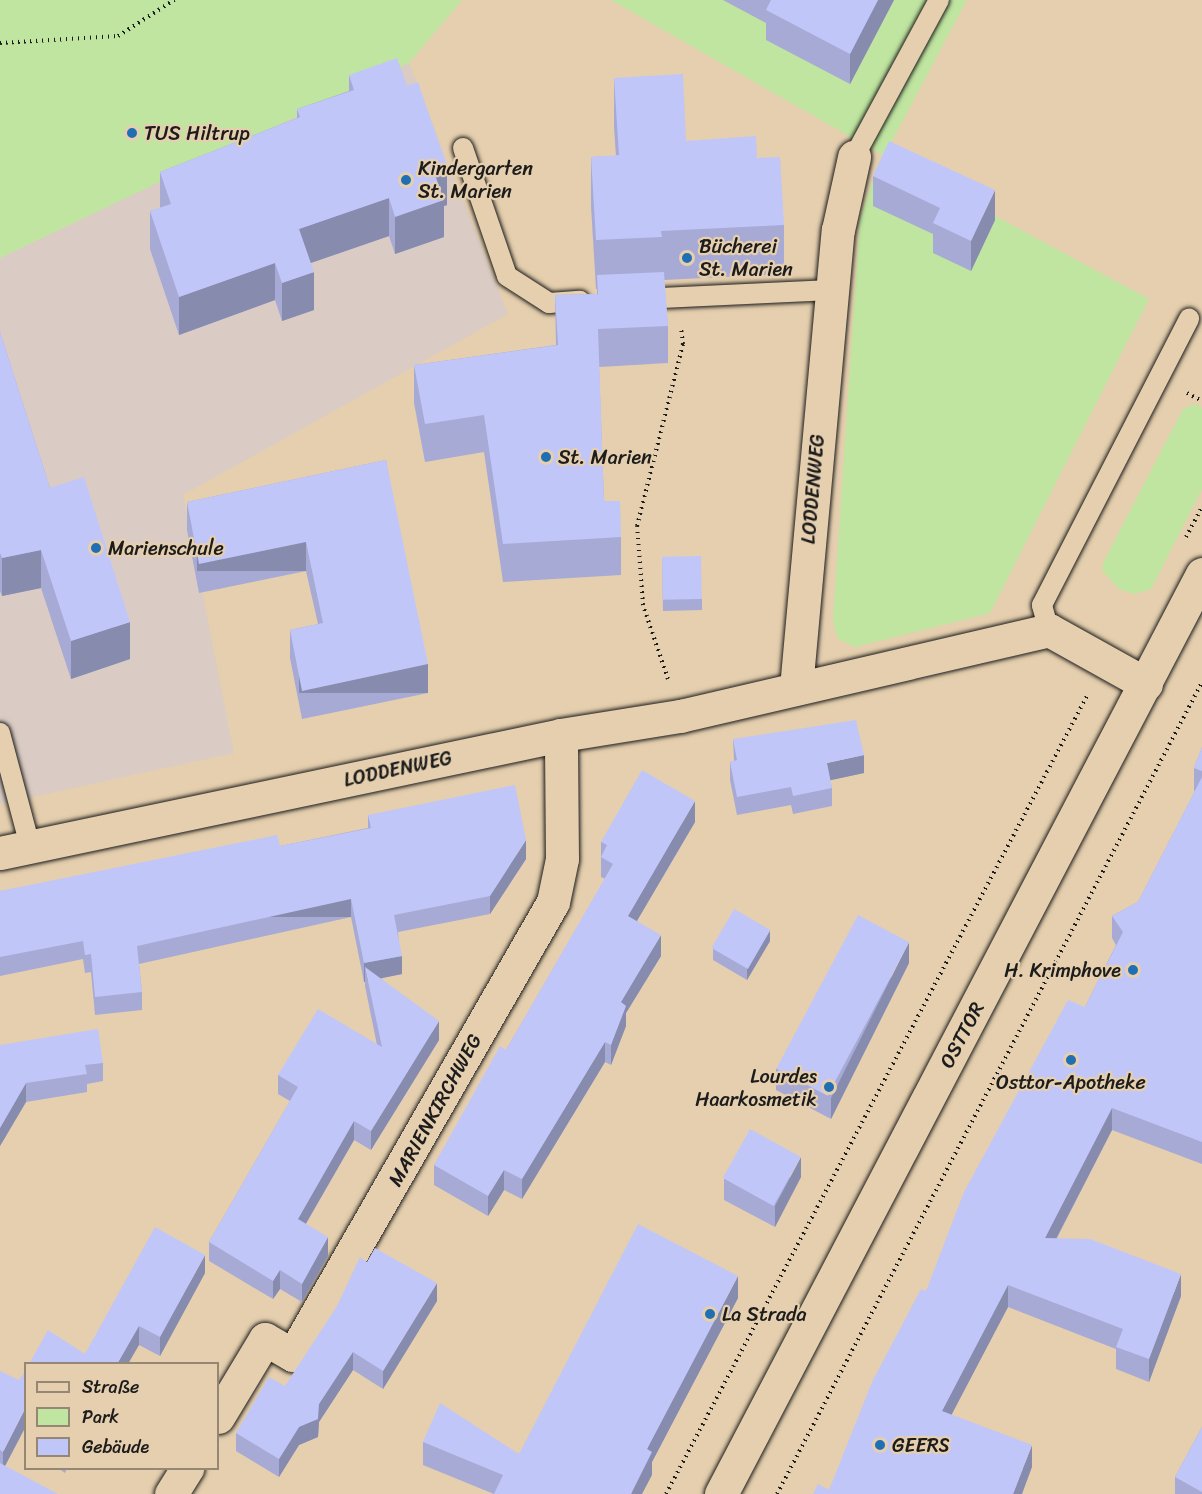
<!DOCTYPE html>
<html>
<head>
<meta charset="utf-8">
<style>
	body { margin:0 }
	#map { position:relative; width:1202px; height:1494px; overflow:hidden; background:#e5cfae; font-family:Sriracha,sans-serif }
	div>[style] { position:absolute }
	[style*='--x'] { left:calc(var(--x)*1px); top:calc(var(--y)*1px); width:calc(var(--w)*1px); rotate:calc(var(--a)*1deg) }
	.built>* { inset:0; background:#daccc4 }
	.green>* { inset:0; background:#bfe5a0 }
	.path>* { height:4px; margin-top:-2px; transform-origin:0; background:repeating-linear-gradient(90deg,#1c1c1c 0 1.5px,transparent 0 6px) }
	.roads { filter:drop-shadow(0 0 2px #1c1c1c) drop-shadow(0 0 2px #1c1c1c) }
	.service>* { height:20px; margin:-10px; padding:0 10px; transform-origin:10px; border-radius:10px; background:#e5cfae }
	.minor>* { height:33px; margin:-16.5px; padding:0 16.5px; transform-origin:16.5px; border-radius:16.5px; background:#e5cfae }
	.secondary>* { height:33px; margin:-16.5px; padding:0 16.5px; transform-origin:16.5px; border-radius:16.5px; background:#e5cfae }
	.wall>* { inset:0; background:#a6aad5 }
	.shaded-wall>* { inset:0; background:#878bae; transform-origin:0 0 }
	.building>* { inset:0; background:#c1c6f8; transform-origin:0 0 }
	.dots>* { width:16px; height:16px; translate:-50% -50%; box-sizing:border-box; border:3px solid #e5cfae; border-radius:50% }
	span { translate:-50% -50%; white-space:nowrap; text-align:center; line-height:1.15; -webkit-text-stroke:4.5px #e5cfae; paint-order:stroke }
	.poi-label { font-size:20px; color:#1c1c1c }
	.left { translate:0 -50%; text-align:left }
	.right { translate:-100% -50%; text-align:right }
	.street-label { font-size:20px; color:#1c1c1c }
	.legend { position:absolute; left:24px; top:1362px; width:195px; height:108px; box-sizing:border-box; background:#e5cfae; border:2px solid #958774; margin:0; padding:8px 10px; list-style:none; font-size:18px; color:#1c1c1c }
	.legend li { display:flex; align-items:center; gap:12px; height:30px }
	.legend b { width:30px; border:2px solid #958774 }
</style>
</head>
<body>
<div id="map">
	<div class="built">
		<div style="clip-path:polygon(409px 63px,508px 314px,183px 495px,234px 753px,0 804px,0 258px)"></div>
	</div>
	<div class="green">
		<div style="clip-path:polygon(0 0,462px 0,409px 63px,0 258px)"></div>
		<div style="clip-path:polygon(611px 0,967px 0,884px 156px)"></div>
		<div style="clip-path:polygon(878px 164px,932px 182px,1149px 299px,990px 613px,855px 647px,837px 638px,833px 620px,860px 218px)"></div>
		<div style="clip-path:polygon(1195px 404px,1202px 408px,1202px 489px,1151px 589px,1134px 594px,1119px 589px,1102px 570px,1104px 561px,1183px 409px)"></div>
	</div>
	<div class="path">
		<div style="--x:0;--y:43;--w:118;--a:-3.4"></div>
		<div style="--x:118;--y:36;--w:67;--a:-32.7"></div>
		<div style="--x:1187;--y:393;--w:17;--a:28"></div>
		<div style="--x:1186;--y:537;--w:34;--a:-62"></div>
		<div style="--x:668;--y:679;--w:78;--a:-108.7"></div>
		<div style="--x:643;--y:605;--w:79;--a:-94.3"></div>
		<div style="--x:637;--y:526;--w:188;--a:-75.8"></div>
		<div style="--x:683;--y:344;--w:16;--a:-97"></div>
		<div style="--x:666;--y:1494;--w:902;--a:-62.19"></div>
		<div style="--x:777;--y:1494;--w:916;--a:-62.37"></div>
	</div>
	<div class="roads">
		<div class="service">
			<div style="--x:463;--y:148;--w:135;--a:71"></div>
			<div style="--x:507;--y:276;--w:50;--a:32.7"></div>
			<div style="--x:549;--y:303;--w:31;--a:-4"></div>
			<div style="--x:854;--y:157;--w:179;--a:-61.6"></div>
			<div style="--x:639;--y:299;--w:193;--a:-2.7"></div>
			<div style="--x:1049;--y:630;--w:26;--a:-106"></div>
			<div style="--x:1042;--y:605;--w:322;--a:-62.8"></div>
			<div style="--x:0;--y:733;--w:117;--a:75.1"></div>
		</div>
		<div class="minor">
			<div style="--x:796;--y:688;--w:460;--a:-84.8"></div>
			<div style="--x:838;--y:230;--w:75;--a:-77.6"></div>
			<div style="--x:0;--y:853;--w:573;--a:-11.88"></div>
			<div style="--x:561;--y:735;--w:121;--a:-9.1"></div>
			<div style="--x:680;--y:716;--w:379;--a:-13.1"></div>
			<div style="--x:1049;--y:630;--w:111;--a:29.1"></div>
			<div style="--x:218;--y:1417;--w:91;--a:-58.9"></div>
			<div style="--x:265;--y:1339;--w:32;--a:30"></div>
			<div style="--x:293;--y:1355;--w:522;--a:-60.15"></div>
			<div style="--x:553;--y:902;--w:44;--a:-78.2"></div>
			<div style="--x:562;--y:859;--w:124;--a:-90.5"></div>
			<div style="--x:171;--y:1494;--w:31;--a:-58"></div>
		</div>
		<div class="secondary">
			<div style="--x:721;--y:1494;--w:1038;--a:-62.4"></div>
		</div>
	</div>
	<div class="wall">
		<div style="clip-path:polygon(723px 0,894px 0,850px 84px,766px 40px,766px 23px)"></div>
		<div style="clip-path:polygon(349px 75px,447px 205px,444px 206px,444px 237px,395px 254px,389px 236px,311px 263px,314px 310px,282px 321px,275px 300px,179px 335px,150px 249px,150px 211px,160px 208px,160px 172px,297px 118px,297px 109px,349px 91px)"></div>
		<div style="clip-path:polygon(614px 78px,686px 141px,757px 158px,784px 225px,784px 274px,664px 280px,668px 326px,668px 363px,599px 367px,604px 501px,621px 537px,621px 575px,503px 582px,484px 452px,425px 462px,414px 403px,414px 365px,556px 345px,555px 295px,597px 294px,597px 289px,596px 289px,591px 206px,591px 157px,616px 156px,614px 127px)"></div>
		<div style="clip-path:polygon(873px 176px,995px 220px,971px 271px,933px 253px,933px 234px,873px 206px)"></div>
		<div style="clip-path:polygon(0 332px,50px 488px,130px 659px,71px 679px,41px 588px,2px 596px,0 591px)"></div>
		<div style="clip-path:polygon(386px 460px,428px 693px,302px 719px,290px 658px,290px 630px,318px 624px,306px 571px,199px 593px,187px 530px,187px 502px)"></div>
		<div style="clip-path:polygon(662px 557px,702px 599px,702px 610px,663px 611px)"></div>
		<div style="clip-path:polygon(733px 739px,864px 773px,830px 780px,832px 788px,832px 806px,793px 814px,791px 805px,737px 815px,730px 780px,730px 762px,734px 761px)"></div>
		<div style="clip-path:polygon(1202px 747px,1202px 1164px,1112px 1130px,1057px 1238px,1181px 1296px,1149px 1382px,1116px 1369px,1116px 1349px,1008px 1307px,951px 1415px,1032px 1467px,829px 1490px,926px 1291px,1085px 1007px,1116px 945px,1112px 938px,1112px 916px,1138px 902px,1195px 791px,1194px 791px,1194px 768px)"></div>
		<div style="clip-path:polygon(368px 815px,526px 859px,490px 914px,398px 932px,402px 974px,381px 978px,439px 1040px,371px 1150px,354px 1140px,306px 1224px,328px 1256px,302px 1302px,280px 1289px,273px 1299px,209px 1261px,209px 1242px,290px 1101px,278px 1094px,278px 1075px,377px 1045px,365px 986px,365px 982px,364px 982px,351px 917px,139px 964px,142px 992px,142px 1010px,95px 1015px,91px 972px,85px 973px,83px 959px,0 976px,0 891px,280px 846px,368px 828px)"></div>
		<div style="clip-path:polygon(695px 822px,637px 921px,661px 956px,626px 1013px,626px 1026px,611px 1065px,605px 1062px,522px 1199px,504px 1190px,488px 1216px,434px 1185px,434px 1165px,506px 1050px,605px 879px,601px 877px,601px 842px)"></div>
		<div style="clip-path:polygon(770px 941px,747px 980px,713px 960px,713px 949px)"></div>
		<div style="clip-path:polygon(909px 963px,831px 1119px,776px 1090px,776px 1069px)"></div>
		<div style="clip-path:polygon(0 1045px,103px 1063px,103px 1081px,87px 1084px,87px 1092px,26px 1102px,0 1146px)"></div>
		<div style="clip-path:polygon(801px 1177px,775px 1227px,724px 1200px,724px 1179px)"></div>
		<div style="clip-path:polygon(205px 1273px,160px 1356px,139px 1345px,85px 1354px)"></div>
		<div style="clip-path:polygon(738px 1298px,652px 1462px,652px 1475px,494px 1494px,423px 1465px,423px 1442px,519px 1454px)"></div>
		<div style="clip-path:polygon(437px 1301px,383px 1389px,353px 1370px,319px 1422px,318px 1437px,299px 1445px,279px 1477px,236px 1451px,236px 1433px,285px 1386px)"></div>
		<div style="clip-path:polygon(0 1371px,5px 1466px,0 1494px)"></div>
		<div style="clip-path:polygon(1202px 1427px,1202px 1494px,1175px 1494px,1175px 1477px)"></div>
		<div style="clip-path:polygon(58px 1468px,67px 1468px,65px 1473px)"></div>
	</div>
	<div class="shaded-wall">
		<div style="clip-path:polygon(878px 0,894px 0,850px 84px,850px 54px)"></div>
		<div style="clip-path:polygon(447px 167px,447px 205px,444px 206px,444px 237px,395px 254px,395px 217px,434px 172px)"></div>
		<div style="clip-path:polygon(995px 190px,995px 220px,971px 271px,971px 241px)"></div>
		<div style="clip-path:polygon(389px 198px,389px 236px,299px 267px,299px 229px)"></div>
		<div style="clip-path:polygon(275px 263px,275px 300px,179px 335px,179px 297px)"></div>
		<div style="clip-path:polygon(314px 272px,314px 310px,282px 321px,282px 283px)"></div>
		<div style="left:306px;top:542px;width:29px;height:109px;rotate:90deg"></div>
		<div style="clip-path:polygon(41px 550px,41px 588px,2px 596px,2px 558px)"></div>
		<div style="clip-path:polygon(130px 622px,130px 659px,71px 679px,71px 641px)"></div>
		<div style="left:428px;top:664px;width:29px;height:129px;rotate:90deg"></div>
		<div style="clip-path:polygon(864px 755px,864px 773px,827px 781px,827px 763px)"></div>
		<div style="clip-path:polygon(695px 801px,695px 822px,628px 936px,628px 916px)"></div>
		<div style="clip-path:polygon(526px 840px,526px 859px,490px 914px,490px 896px)"></div>
		<div style="left:351px;top:899px;width:18px;height:219px;rotate:90deg"></div>
		<div style="clip-path:polygon(770px 930px,770px 941px,747px 980px,747px 969px)"></div>
		<div style="clip-path:polygon(661px 935px,661px 956px,626px 1013px,626px 1026px,611px 1065px,611px 1045px,621px 1002px)"></div>
		<div style="clip-path:polygon(909px 942px,909px 963px,831px 1119px,831px 1098px)"></div>
		<div style="clip-path:polygon(402px 956px,402px 974px,368px 981px,365px 967px,365px 982px,364px 982px,364px 963px)"></div>
		<div style="clip-path:polygon(439px 1021px,439px 1040px,371px 1150px,371px 1131px)"></div>
		<div style="clip-path:polygon(605px 1042px,605px 1062px,522px 1199px,522px 1179px)"></div>
		<div style="clip-path:polygon(26px 1083px,26px 1102px,0 1146px,0 1128px)"></div>
		<div style="clip-path:polygon(1112px 1108px,1112px 1130px,1045px 1260px,1045px 1238px)"></div>
		<div style="clip-path:polygon(354px 1121px,354px 1140px,298px 1237px,298px 1219px)"></div>
		<div style="clip-path:polygon(801px 1157px,801px 1177px,775px 1227px,775px 1206px)"></div>
		<div style="clip-path:polygon(504px 1170px,504px 1190px,488px 1216px,488px 1196px)"></div>
		<div style="clip-path:polygon(328px 1237px,328px 1256px,302px 1302px,302px 1284px)"></div>
		<div style="clip-path:polygon(205px 1255px,205px 1273px,160px 1356px,160px 1337px)"></div>
		<div style="clip-path:polygon(280px 1270px,280px 1289px,273px 1299px,273px 1281px)"></div>
		<div style="clip-path:polygon(1181px 1274px,1181px 1296px,1149px 1382px,1149px 1359px)"></div>
		<div style="clip-path:polygon(738px 1276px,738px 1298px,652px 1462px,652px 1475px,642px 1494px,631px 1494px,647px 1449px)"></div>
		<div style="clip-path:polygon(437px 1283px,437px 1301px,383px 1389px,383px 1371px)"></div>
		<div style="clip-path:polygon(1008px 1285px,1008px 1307px,942px 1433px,942px 1411px)"></div>
		<div style="clip-path:polygon(139px 1326px,139px 1345px,128px 1364px,117px 1364px)"></div>
		<div style="clip-path:polygon(353px 1352px,353px 1370px,319px 1422px,318px 1437px,299px 1445px,279px 1477px,279px 1459px,299px 1427px,319px 1404px)"></div>
		<div style="clip-path:polygon(26px 1407px,26px 1426px,3px 1470px,3px 1452px)"></div>
		<div style="clip-path:polygon(1032px 1445px,1032px 1467px,1022px 1494px,1013px 1494px)"></div>
	</div>
	<div class="building">
		<div style="clip-path:polygon(771px 0,878px 0,850px 54px,766px 10px)"></div>
		<div style="clip-path:polygon(397px 58px,407px 86px,418px 82px,447px 167px,434px 172px,444px 200px,395px 217px,389px 198px,299px 229px,314px 272px,282px 283px,275px 263px,179px 297px,150px 211px,171px 204px,160px 172px,300px 117px,297px 109px,354px 90px,349px 75px)"></div>
		<div style="clip-path:polygon(683px 74px,686px 141px,756px 136px,757px 158px,780px 157px,784px 225px,661px 231px,662px 237px,596px 240px,591px 157px,619px 155px,614px 78px)"></div>
		<div style="clip-path:polygon(889px 141px,995px 190px,971px 241px,933px 223px,940px 208px,873px 176px)"></div>
		<div style="clip-path:polygon(664px 272px,668px 326px,598px 329px,604px 501px,620px 501px,621px 537px,503px 544px,484px 415px,425px 424px,414px 365px,558px 345px,555px 295px,598px 294px,597px 275px)"></div>
		<div style="clip-path:polygon(0 332px,50px 488px,84px 477px,130px 622px,71px 641px,41px 550px,2px 558px,0 553px)"></div>
		<div style="clip-path:polygon(386px 460px,428px 664px,302px 691px,290px 630px,323px 623px,306px 542px,199px 564px,187px 502px)"></div>
		<div style="left:701px;top:556px;width:43px;height:39px;rotate:89deg"></div>
		<div style="clip-path:polygon(856px 720px,864px 755px,827px 763px,832px 788px,793px 796px,791px 787px,737px 797px,730px 762px,737px 760px,733px 739px)"></div>
		<div style="clip-path:polygon(1202px 747px,1202px 771px,1194px 768px)"></div>
		<div style="clip-path:polygon(642px 770px,695px 801px,628px 916px,661px 935px,621px 1002px,626px 1006px,611px 1045px,605px 1042px,522px 1179px,504px 1170px,488px 1196px,434px 1165px,500px 1046px,506px 1050px,613px 864px,601px 857px,607px 845px,601px 842px)"></div>
		<div style="clip-path:polygon(1202px 777px,1202px 1142px,1112px 1108px,1045px 1238px,1090px 1239px,1181px 1274px,1149px 1359px,1116px 1347px,1123px 1329px,1008px 1285px,942px 1411px,1032px 1445px,1013px 1494px,813px 1494px,818px 1484px,829px 1490px,872px 1382px,921px 1289px,926px 1291px,964px 1192px,1068px 1000px,1085px 1007px,1123px 932px,1112px 916px,1138px 902px)"></div>
		<div style="clip-path:polygon(515px 785px,526px 840px,490px 896px,394px 915px,402px 956px,364px 963px,351px 899px,137px 946px,142px 992px,95px 997px,91px 954px,85px 955px,83px 941px,0 957px,0 891px,277px 835px,280px 846px,371px 828px,368px 815px)"></div>
		<div style="left:734px;top:909px;width:42px;height:45px;rotate:30deg"></div>
		<div style="left:858px;top:915px;width:58px;height:174px;rotate:28deg"></div>
		<div style="clip-path:polygon(365px 967px,439px 1021px,371px 1131px,354px 1121px,298px 1219px,328px 1237px,302px 1284px,280px 1270px,273px 1281px,209px 1242px,298px 1087px,278px 1075px,318px 1009px,382px 1047px)"></div>
		<div style="clip-path:polygon(98px 1029px,103px 1063px,85px 1065px,87px 1074px,26px 1083px,0 1128px,0 1045px)"></div>
		<div style="left:750px;top:1129px;width:58px;height:56px;rotate:29deg"></div>
		<div style="clip-path:polygon(638px 1224px,738px 1276px,647px 1449px,652px 1452px,631px 1494px,494px 1494px,503px 1475px,423px 1442px,440px 1403px,519px 1454px)"></div>
		<div style="clip-path:polygon(155px 1227px,205px 1255px,160px 1337px,139px 1326px,117px 1364px,29px 1364px,48px 1330px,85px 1354px)"></div>
		<div style="clip-path:polygon(375px 1248px,437px 1283px,383px 1371px,353px 1352px,319px 1404px,318px 1419px,299px 1427px,279px 1459px,236px 1433px,269px 1377px,285px 1386px,337px 1306px,360px 1257px,367px 1262px)"></div>
		<div style="clip-path:polygon(26px 1370px,26px 1407px,3px 1452px,0 1450px,0 1371px,19px 1380px)"></div>
		<div style="clip-path:polygon(1202px 1427px,1202px 1492px,1175px 1477px)"></div>
		<div style="clip-path:polygon(0 1463px,58px 1494px,0 1494px)"></div>
	</div>
	<div class="dots">
		<div style="left:132px;top:133px;background:#1f6fb2"></div>
		<div style="left:406px;top:180px;background:#1f6fb2"></div>
		<div style="left:687px;top:258px;background:#1f6fb2"></div>
		<div style="left:546px;top:457px;background:#1f6fb2"></div>
		<div style="left:96px;top:548px;background:#1f6fb2"></div>
		<div style="left:1133px;top:970px;background:#1f6fb2"></div>
		<div style="left:1071px;top:1060px;background:#1f6fb2"></div>
		<div style="left:829px;top:1087px;background:#1f6fb2"></div>
		<div style="left:710px;top:1314px;background:#1f6fb2"></div>
		<div style="left:880px;top:1445px;background:#1f6fb2"></div>
	</div>
	<div class="poi-label">
		<span class="left" style="left:144px;top:133px">TUS Hiltrup</span>
		<span class="left" style="left:418px;top:180px">Kindergarten<br>St. Marien</span>
		<span class="left" style="left:699px;top:258px">Bücherei<br>St. Marien</span>
		<span class="left" style="left:558px;top:457px">St. Marien</span>
		<span class="left" style="left:108px;top:548px">Marienschule</span>
		<span class="right" style="left:1121px;top:970px">H. Krimphove</span>
		<span class="right" style="left:817px;top:1088px">Lourdes<br>Haarkosmetik</span>
		<span style="left:1071px;top:1082px">Osttor-Apotheke</span>
		<span class="left" style="left:722px;top:1314px">La Strada</span>
		<span class="left" style="left:892px;top:1445px">GEERS</span>
	</div>
	<div class="street-label">
		<span style="left:813px;top:489px;rotate:-85deg">LODDENWEG</span>
		<span style="left:398px;top:769px;rotate:-12deg">LODDENWEG</span>
		<span style="left:962px;top:1035px;rotate:-62deg">OSTTOR</span>
		<span style="left:435px;top:1110px;rotate:-61deg">MARIENKIRCHWEG</span>
	</div>
	<ul class="legend">
	<li><b style="height:8px;background:#e5cfae"></b>Straße</li>
	<li><b style="height:16px;background:#bfe5a0"></b>Park</li>
	<li><b style="height:16px;background:#c1c6f8"></b>Gebäude</li>
	</ul>
</div>
</body>
</html>
